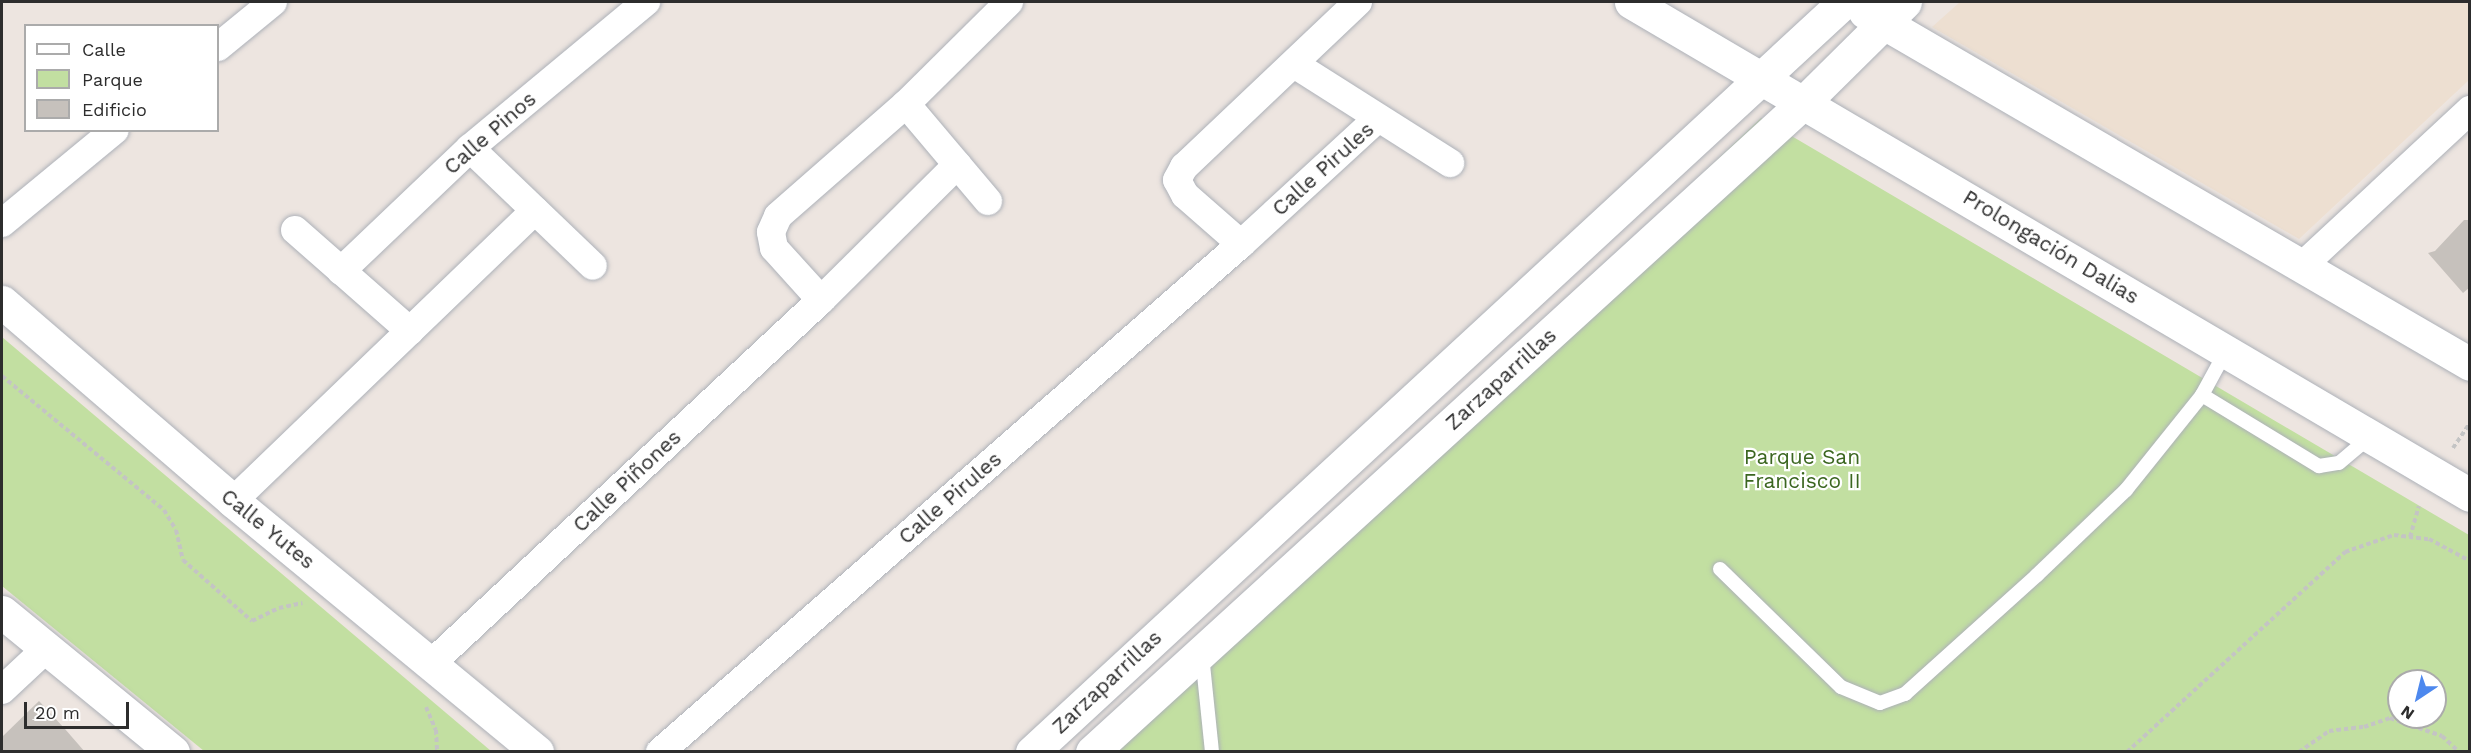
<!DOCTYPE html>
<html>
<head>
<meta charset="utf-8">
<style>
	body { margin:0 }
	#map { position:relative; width:2471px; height:753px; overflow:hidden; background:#ede5e0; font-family:"Work Sans",sans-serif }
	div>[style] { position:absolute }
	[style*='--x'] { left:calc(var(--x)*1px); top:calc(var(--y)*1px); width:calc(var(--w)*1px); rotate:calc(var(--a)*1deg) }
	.education>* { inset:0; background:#eddfd1 }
	.green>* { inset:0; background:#c2dfa1 }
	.building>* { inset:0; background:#c6c1bc }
	.path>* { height:4px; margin-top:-2px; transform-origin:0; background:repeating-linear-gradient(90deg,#c4c4c4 0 4.5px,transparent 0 7.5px) }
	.roads { filter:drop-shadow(0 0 2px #adb1b8) drop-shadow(0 0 2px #adb1b8) }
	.lane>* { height:14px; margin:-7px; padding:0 7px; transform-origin:7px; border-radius:7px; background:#fff }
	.street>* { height:28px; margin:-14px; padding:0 14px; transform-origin:14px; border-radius:14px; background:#fff }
	.secondary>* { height:33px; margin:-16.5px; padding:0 16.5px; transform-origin:16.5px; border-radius:16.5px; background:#fff }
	span { translate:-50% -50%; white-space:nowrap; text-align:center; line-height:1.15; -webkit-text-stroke:4.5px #fff; paint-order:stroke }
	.street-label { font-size:21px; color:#2d2d2d }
	.park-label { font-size:21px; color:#3b6620 }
	.frame { position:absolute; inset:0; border:3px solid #2d2d2d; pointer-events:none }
	.legend { position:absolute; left:24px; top:24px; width:195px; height:108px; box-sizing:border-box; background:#fff; border:2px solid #ababab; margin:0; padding:8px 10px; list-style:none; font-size:18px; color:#2d2d2d }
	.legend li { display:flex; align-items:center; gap:12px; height:30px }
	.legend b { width:30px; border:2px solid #ababab }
	.north { position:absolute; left:2387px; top:669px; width:60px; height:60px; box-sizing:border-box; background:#fff; border:2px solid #ababab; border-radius:50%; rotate:215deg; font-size:16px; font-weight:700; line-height:24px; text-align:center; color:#2d2d2d }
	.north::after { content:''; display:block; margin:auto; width:21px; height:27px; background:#4d88ee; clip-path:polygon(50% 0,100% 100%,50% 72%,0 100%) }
	.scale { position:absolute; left:24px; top:702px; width:105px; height:27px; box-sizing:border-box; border:3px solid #2d2d2d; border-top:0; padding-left:8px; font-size:18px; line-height:21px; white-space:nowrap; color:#2d2d2d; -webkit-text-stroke:4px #fff; paint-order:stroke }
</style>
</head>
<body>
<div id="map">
	<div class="education">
		<div style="clip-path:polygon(1960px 2px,2469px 2px,2469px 80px,2299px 239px,1932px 27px)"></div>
	</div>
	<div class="green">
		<div style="clip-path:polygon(evenodd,1761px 118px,2469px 535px,2469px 751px,1093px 752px,1761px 118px,2399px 681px,2435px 681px,2435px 717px,2399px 717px,2399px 681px)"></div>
		<div style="clip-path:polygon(2px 337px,491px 751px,204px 751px,2px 586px)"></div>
	</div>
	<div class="building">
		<div style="clip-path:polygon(2464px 220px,2470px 220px,2470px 287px,2463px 293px,2428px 253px,2435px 251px)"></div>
		<div style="clip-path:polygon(39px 701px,65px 729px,85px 752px,2px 752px,2px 737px)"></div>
	</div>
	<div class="path">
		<div style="--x:2;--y:376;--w:210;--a:39.6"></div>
		<div style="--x:164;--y:510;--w:23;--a:59"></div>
		<div style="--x:176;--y:530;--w:31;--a:77"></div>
		<div style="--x:183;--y:560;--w:92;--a:41.5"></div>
		<div style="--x:252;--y:621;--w:30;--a:-26"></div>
		<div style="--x:279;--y:608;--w:24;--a:-12"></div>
		<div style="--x:2453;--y:448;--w:30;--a:-56"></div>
		<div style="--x:2410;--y:537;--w:32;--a:-74"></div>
		<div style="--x:426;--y:707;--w:25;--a:67"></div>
		<div style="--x:436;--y:730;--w:22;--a:87"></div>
		<div style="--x:2127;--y:752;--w:296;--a:-42.5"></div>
		<div style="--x:2345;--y:552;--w:52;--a:-19.1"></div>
		<div style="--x:2394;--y:535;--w:35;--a:7"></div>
		<div style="--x:2429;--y:539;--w:47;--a:28.2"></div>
		<div style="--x:2299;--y:752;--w:37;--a:-35"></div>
		<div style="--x:2329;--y:731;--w:35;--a:-7"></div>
		<div style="--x:2364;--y:727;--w:28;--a:-19"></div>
		<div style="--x:2390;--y:718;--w:55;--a:19.1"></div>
		<div style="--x:2442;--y:736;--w:23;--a:43"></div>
	</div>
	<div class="roads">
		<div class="lane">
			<div style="--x:2226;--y:351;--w:50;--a:118.6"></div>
			<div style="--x:2202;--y:395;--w:137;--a:31.3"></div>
			<div style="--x:2319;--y:466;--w:20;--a:-9"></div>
			<div style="--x:2339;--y:463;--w:42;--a:-40.2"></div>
			<div style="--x:1720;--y:569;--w:169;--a:44.3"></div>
			<div style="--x:1841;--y:687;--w:42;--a:22.3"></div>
			<div style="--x:1880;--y:703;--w:27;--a:-20"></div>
			<div style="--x:1905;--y:694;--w:178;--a:-42"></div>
			<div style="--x:2037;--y:575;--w:123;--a:-43.7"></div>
			<div style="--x:2126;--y:490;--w:122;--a:-51.3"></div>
			<div style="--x:1202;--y:655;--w:98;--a:84.1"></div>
		</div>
		<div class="street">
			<div style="--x:218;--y:47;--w:71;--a:-39.3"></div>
			<div style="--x:1294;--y:64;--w:185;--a:32.4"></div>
			<div style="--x:906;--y:104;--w:127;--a:49.8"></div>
			<div style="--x:470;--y:148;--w:170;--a:43.8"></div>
			<div style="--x:2;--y:223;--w:146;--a:-39.5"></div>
			<div style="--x:295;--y:230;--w:153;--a:41.3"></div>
			<div style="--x:1241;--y:244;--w:74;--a:-138.8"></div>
			<div style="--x:1185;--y:195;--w:17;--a:-118"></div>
			<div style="--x:1177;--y:180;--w:15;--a:-62"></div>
			<div style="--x:1184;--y:167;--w:240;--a:-43.5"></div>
			<div style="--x:2301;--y:267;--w:231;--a:-42.9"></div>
			<div style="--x:341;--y:271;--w:178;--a:-43.6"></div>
			<div style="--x:470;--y:148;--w:229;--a:-39.7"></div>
			<div style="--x:821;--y:300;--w:70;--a:-132.1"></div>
			<div style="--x:774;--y:248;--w:16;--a:-101"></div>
			<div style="--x:771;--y:232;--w:17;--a:-66"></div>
			<div style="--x:778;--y:216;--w:170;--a:-41.2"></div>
			<div style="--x:906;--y:104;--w:145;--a:-44.7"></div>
			<div style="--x:233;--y:501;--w:419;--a:-43.9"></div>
			<div style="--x:433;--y:662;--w:531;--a:-43.01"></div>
			<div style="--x:821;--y:300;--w:192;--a:-44.8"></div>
			<div style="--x:2;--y:690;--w:60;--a:-43"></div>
			<div style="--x:660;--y:752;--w:772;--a:-41.16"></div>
			<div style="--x:1241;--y:244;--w:186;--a:-42.6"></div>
		</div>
		<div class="secondary">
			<div style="--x:1631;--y:2;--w:973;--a:30.44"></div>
			<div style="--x:1865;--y:12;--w:700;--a:30.19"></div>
			<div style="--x:2;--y:302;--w:305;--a:40.7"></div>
			<div style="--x:233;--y:501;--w:394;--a:39.5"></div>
			<div style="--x:2;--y:612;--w:221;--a:39.3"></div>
			<div style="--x:1032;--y:752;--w:1105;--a:-42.73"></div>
			<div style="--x:1092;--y:752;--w:964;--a:-42.39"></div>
			<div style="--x:1804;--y:102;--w:142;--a:-44.7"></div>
		</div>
	</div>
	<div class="street-label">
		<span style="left:490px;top:133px;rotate:-41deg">Calle Pinos</span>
		<span style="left:1323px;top:169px;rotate:-42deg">Calle Pirules</span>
		<span style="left:2051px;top:247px;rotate:31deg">Prolongación Dalias</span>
		<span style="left:1501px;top:379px;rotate:-42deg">Zarzaparrillas</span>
		<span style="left:627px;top:481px;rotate:-43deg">Calle Piñones</span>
		<span style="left:950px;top:498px;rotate:-41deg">Calle Pirules</span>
		<span style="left:268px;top:529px;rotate:39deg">Calle Yutes</span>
		<span style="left:1107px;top:682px;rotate:-43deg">Zarzaparrillas</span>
	</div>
	<div class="park-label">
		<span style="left:1802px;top:469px">Parque San<br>Francisco II</span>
	</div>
	<div class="frame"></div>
	<ul class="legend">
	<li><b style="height:8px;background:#fff"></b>Calle</li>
	<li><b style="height:16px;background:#c2dfa1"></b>Parque</li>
	<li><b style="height:16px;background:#c6c1bc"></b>Edificio</li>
	</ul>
	<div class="north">N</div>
	<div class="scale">20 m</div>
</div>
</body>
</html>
